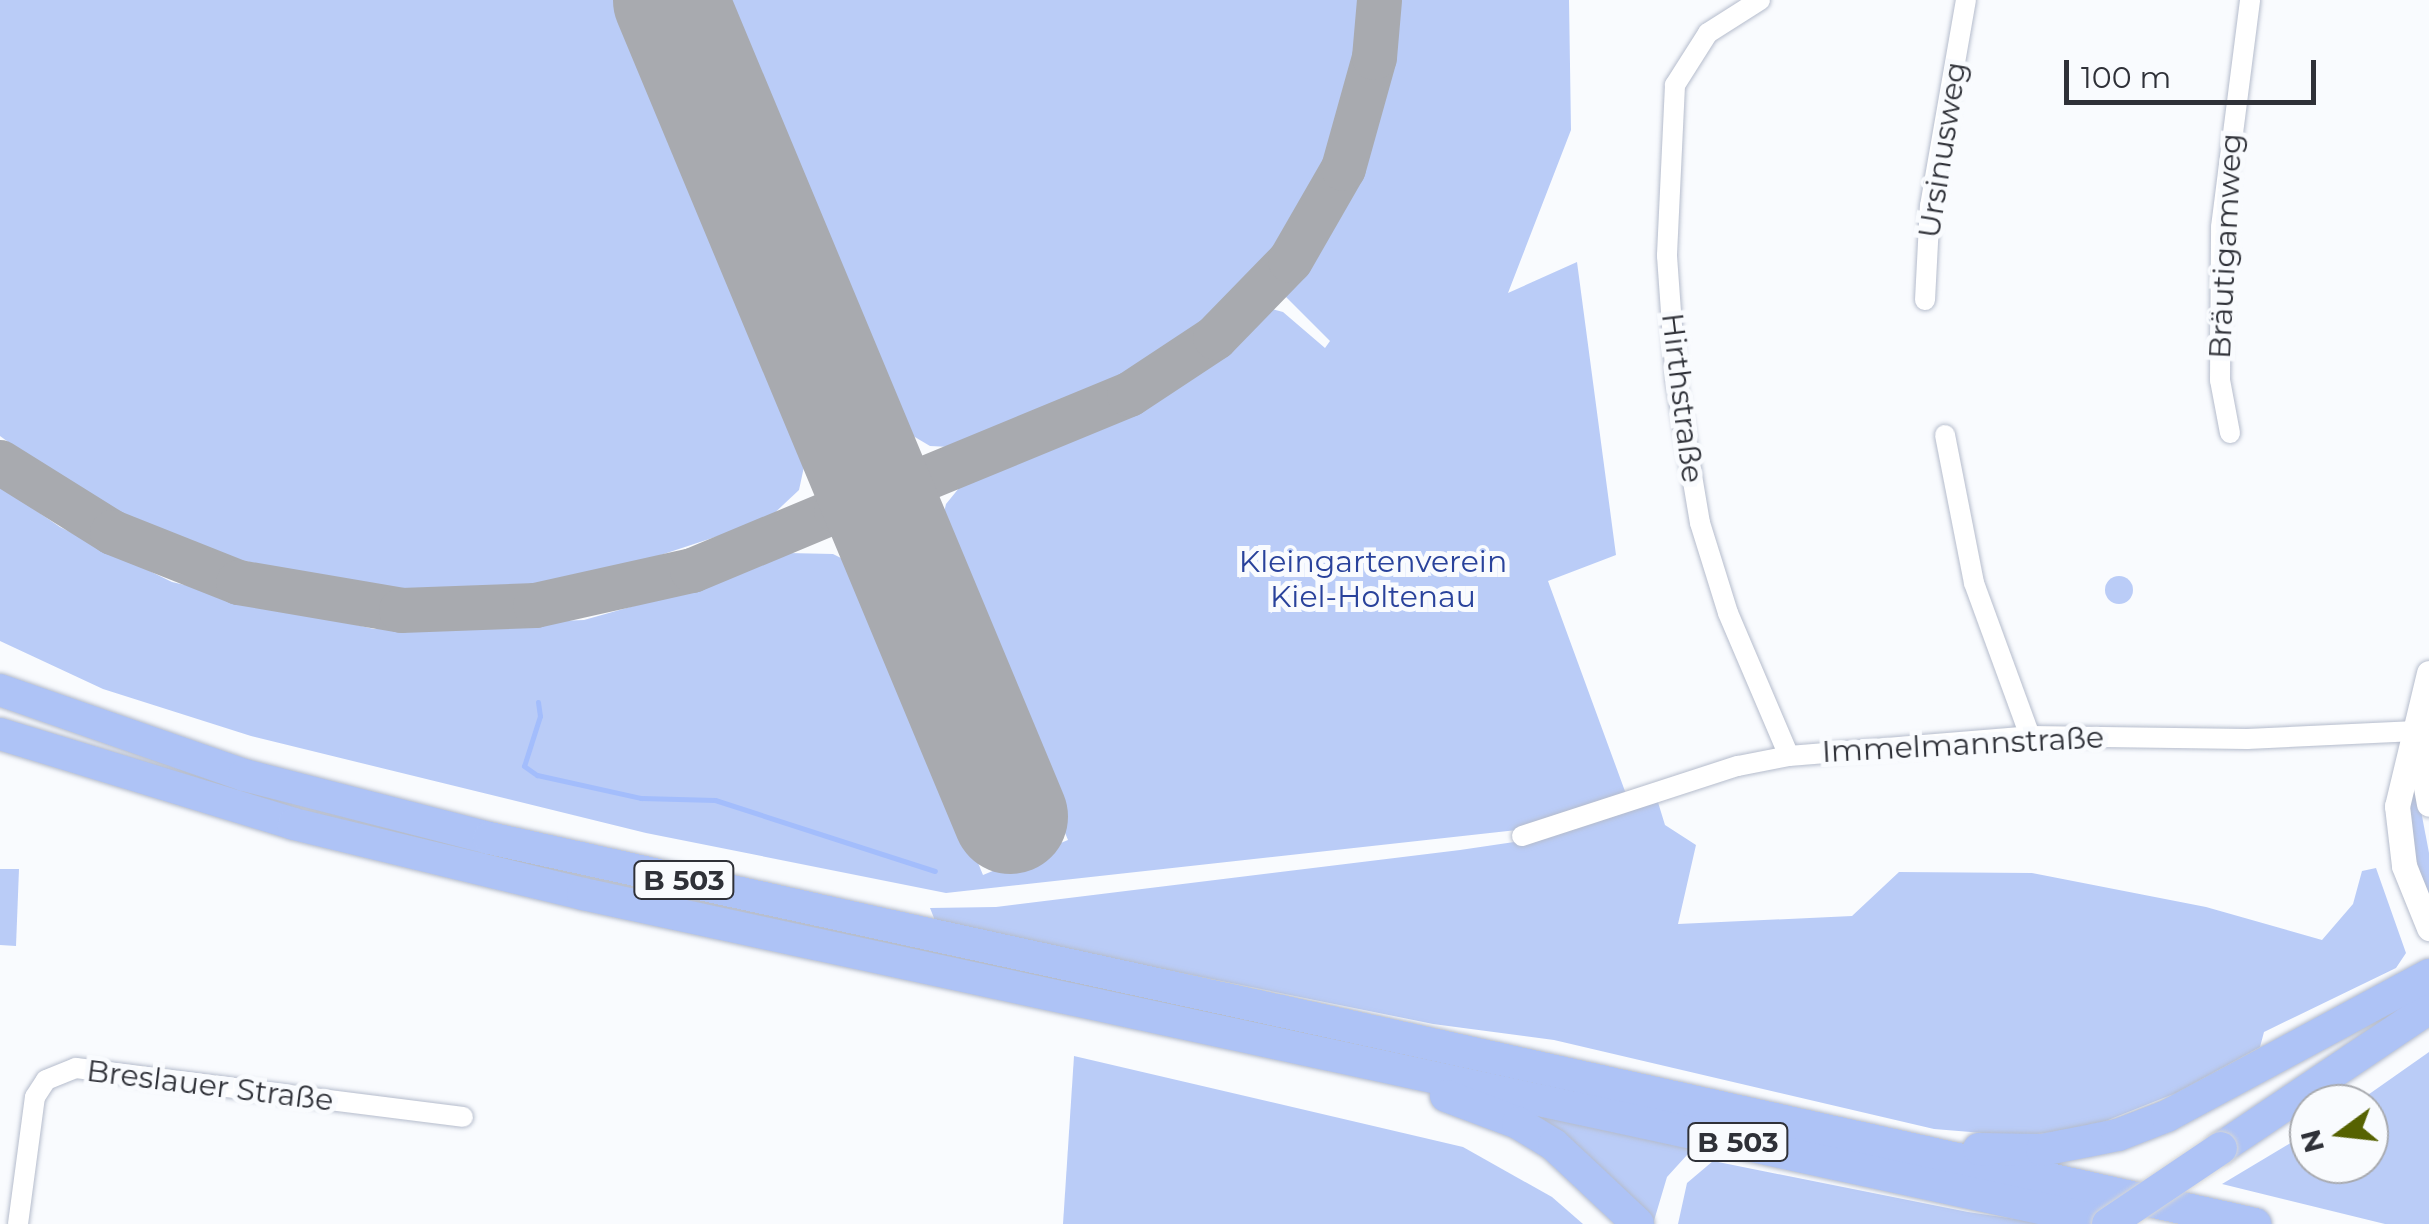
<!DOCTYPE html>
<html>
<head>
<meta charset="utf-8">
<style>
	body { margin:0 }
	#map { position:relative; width:2429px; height:1224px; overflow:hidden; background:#f9fbfe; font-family:Montserrat,sans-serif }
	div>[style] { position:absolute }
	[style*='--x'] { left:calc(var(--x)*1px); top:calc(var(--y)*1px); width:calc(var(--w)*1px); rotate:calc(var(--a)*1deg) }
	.green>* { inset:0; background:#baccf7 }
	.round { border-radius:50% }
	.stream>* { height:5px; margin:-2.5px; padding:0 2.5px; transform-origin:2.5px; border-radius:2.5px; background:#a3bdfc }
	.taxiway>* { height:45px; margin:-22.5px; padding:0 22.5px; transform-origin:22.5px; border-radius:22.5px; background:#a8aaaf }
	.runway>* { height:115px; margin:-57.5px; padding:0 57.5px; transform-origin:57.5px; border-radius:57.5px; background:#a8aaaf }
	.roads { filter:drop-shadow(0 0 2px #b5bccc) drop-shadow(0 0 2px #b5bccc) }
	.minor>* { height:20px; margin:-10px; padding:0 10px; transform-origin:10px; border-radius:10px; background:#fff }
	.tertiary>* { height:25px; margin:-12.5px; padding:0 12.5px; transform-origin:12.5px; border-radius:12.5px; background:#fff }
	.trunk>* { height:32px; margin:-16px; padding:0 16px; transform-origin:16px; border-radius:16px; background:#aec3f6 }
	.bridges { filter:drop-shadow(0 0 2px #d5d6d7) drop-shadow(0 0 2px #d5d6d7) }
	.trunk-bridge>* { height:32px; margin:-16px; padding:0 16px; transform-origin:16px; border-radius:16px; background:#aec3f6 }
	span { translate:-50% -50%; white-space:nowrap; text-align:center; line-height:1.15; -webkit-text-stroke:10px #f9fbfe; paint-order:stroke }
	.shield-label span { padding:2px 8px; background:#f9fbfe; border:2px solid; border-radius:8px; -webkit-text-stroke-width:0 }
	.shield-label { font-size:28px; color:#2f3138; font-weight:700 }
	.street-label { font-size:30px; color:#2f3138 }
	.park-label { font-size:30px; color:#29429b }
	.north { position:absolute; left:2289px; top:1084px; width:100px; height:100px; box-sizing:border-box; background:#f9fbfe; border:2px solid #a8aaaf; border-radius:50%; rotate:255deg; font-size:28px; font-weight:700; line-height:40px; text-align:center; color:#2f3138 }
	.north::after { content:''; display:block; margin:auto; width:35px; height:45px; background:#566201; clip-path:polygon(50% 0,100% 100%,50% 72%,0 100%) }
	.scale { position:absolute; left:2064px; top:60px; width:252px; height:45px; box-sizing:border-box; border:5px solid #2f3138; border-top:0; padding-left:12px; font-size:30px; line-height:35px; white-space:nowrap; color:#2f3138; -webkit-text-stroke:8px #f9fbfe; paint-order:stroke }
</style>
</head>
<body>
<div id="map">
	<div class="green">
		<div style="clip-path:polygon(0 0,621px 0,808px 448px,799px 490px,767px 520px,612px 571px,514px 588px,408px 589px,336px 582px,211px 553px,138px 525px,63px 482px,0 436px)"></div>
		<div style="clip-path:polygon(721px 0,1361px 0,1350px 95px,1329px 159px,1298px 218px,1259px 270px,1203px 326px,1128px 375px,950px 447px,930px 446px,898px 427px)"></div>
		<div style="clip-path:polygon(1393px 0,1569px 0,1571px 130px,1508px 293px,1577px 262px,1616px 555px,1548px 581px,1626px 794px,1527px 829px,946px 893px,646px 833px,251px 736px,103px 689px,0 641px,0 486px,60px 527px,172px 582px,374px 629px,584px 620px,719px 582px,788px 553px,833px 554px,855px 565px,983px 875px,1068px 840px,940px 529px,946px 504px,968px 477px,1178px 383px,1268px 308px,1283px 312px,1325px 348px,1330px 341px,1282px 293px,1349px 193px,1377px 113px)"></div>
		<div class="round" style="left:2105px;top:576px;width:28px;height:28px"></div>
		<div style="clip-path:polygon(2415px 779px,2429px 853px,2429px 907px,2406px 821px)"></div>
		<div style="clip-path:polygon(1657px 799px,1665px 825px,1696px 845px,1678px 924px,1852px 916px,1899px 872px,2032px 873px,2206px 907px,2322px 940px,2353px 904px,2362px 871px,2376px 868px,2406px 953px,2396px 968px,2264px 1032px,2260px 1047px,2176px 1093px,2088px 1128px,2020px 1136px,1934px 1129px,1554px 1040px,1433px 1024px,936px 923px,930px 908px,996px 907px,1460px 850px,1534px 839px)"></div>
		<div style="clip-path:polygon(0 869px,19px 869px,16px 946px,0 945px)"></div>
		<div style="clip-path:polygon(2429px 1052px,2429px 1224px,2385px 1224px,2222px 1184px,2309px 1132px,2309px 1164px,2369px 1164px,2369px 1104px,2355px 1104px)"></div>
		<div style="clip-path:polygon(1074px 1056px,1463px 1147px,1552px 1197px,1583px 1224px,1063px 1224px)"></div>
		<div style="clip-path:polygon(1481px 1095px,1697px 1144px,1667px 1177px,1653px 1224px)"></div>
		<div style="clip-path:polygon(1713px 1161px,1968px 1212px,2050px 1224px,1678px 1224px,1687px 1183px)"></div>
	</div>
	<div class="stream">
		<div style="--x:538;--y:702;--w:14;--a:82"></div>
		<div style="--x:540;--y:716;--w:52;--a:107.7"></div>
		<div style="--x:524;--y:766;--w:16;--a:35"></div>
		<div style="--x:537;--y:775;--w:107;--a:12.5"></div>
		<div style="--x:641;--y:798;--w:74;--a:1.5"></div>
		<div style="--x:715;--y:800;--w:231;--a:17.9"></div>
	</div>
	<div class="taxiway">
		<div style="--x:847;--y:414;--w:72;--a:54.6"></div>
		<div style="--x:889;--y:473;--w:32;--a:13"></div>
		<div style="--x:920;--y:480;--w:226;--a:-22.4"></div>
		<div style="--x:1129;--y:394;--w:103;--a:-33.5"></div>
		<div style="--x:1215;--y:337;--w:107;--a:-45.8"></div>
		<div style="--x:1290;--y:260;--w:106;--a:-60.1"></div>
		<div style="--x:1343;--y:168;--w:115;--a:-74.4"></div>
		<div style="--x:1374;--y:57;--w:57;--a:-85"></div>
		<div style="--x:0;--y:462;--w:132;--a:32"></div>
		<div style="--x:112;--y:532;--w:136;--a:21.6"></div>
		<div style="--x:238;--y:582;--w:165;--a:9.7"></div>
		<div style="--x:401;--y:610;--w:134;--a:-2.1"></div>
		<div style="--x:535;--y:605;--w:161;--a:-12.6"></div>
		<div style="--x:692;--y:570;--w:156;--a:-22.6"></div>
		<div style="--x:836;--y:510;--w:39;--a:-72"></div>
		<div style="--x:848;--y:473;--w:94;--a:-101.7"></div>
	</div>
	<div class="runway">
		<div style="--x:670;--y:0;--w:884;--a:67.38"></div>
	</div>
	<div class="roads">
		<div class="minor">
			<div style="--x:1760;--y:0;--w:62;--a:147.6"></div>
			<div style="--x:1708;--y:33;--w:62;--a:122.4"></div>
			<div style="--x:1675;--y:85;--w:171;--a:92.7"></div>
			<div style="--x:1667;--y:256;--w:125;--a:85.9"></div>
			<div style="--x:1676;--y:381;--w:144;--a:80.4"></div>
			<div style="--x:1700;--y:523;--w:94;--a:72.7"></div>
			<div style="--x:1728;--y:613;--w:155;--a:66.9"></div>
			<div style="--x:1925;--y:300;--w:94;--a:-87"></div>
			<div style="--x:1930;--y:206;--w:209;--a:-80.1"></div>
			<div style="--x:2230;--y:433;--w:54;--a:-100.7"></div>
			<div style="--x:2220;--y:380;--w:153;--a:-89.6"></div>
			<div style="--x:2221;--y:227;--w:229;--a:-82.7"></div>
			<div style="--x:1945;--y:435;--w:151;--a:78.9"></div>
			<div style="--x:1974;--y:583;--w:163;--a:69.9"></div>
			<div style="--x:1522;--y:836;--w:227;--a:-18"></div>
			<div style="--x:1738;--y:766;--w:52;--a:-11.1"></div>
			<div style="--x:1789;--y:756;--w:242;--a:-4.7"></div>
			<div style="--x:2030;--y:736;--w:217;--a:0.8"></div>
			<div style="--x:2247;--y:739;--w:169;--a:-2.7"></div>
			<div style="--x:18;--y:1224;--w:128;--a:-82.4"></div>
			<div style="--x:35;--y:1097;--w:20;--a:-57"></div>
			<div style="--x:46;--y:1080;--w:32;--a:-22"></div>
			<div style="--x:76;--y:1068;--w:390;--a:7.2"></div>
		</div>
		<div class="tertiary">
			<div style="--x:2429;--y:673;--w:137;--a:103.5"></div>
			<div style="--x:2397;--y:806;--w:60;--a:83.3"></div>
			<div style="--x:2404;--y:866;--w:67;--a:68"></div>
			<div style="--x:2416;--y:731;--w:74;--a:79.9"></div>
		</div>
		<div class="trunk">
			<div style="--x:0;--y:690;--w:258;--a:19.2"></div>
			<div style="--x:244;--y:775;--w:253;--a:14.4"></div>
			<div style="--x:489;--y:838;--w:1808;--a:12.33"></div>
			<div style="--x:0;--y:734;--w:307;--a:17"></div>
			<div style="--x:294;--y:824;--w:297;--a:13.6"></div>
			<div style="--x:583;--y:894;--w:1566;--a:12.16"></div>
			<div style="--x:1446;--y:1096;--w:77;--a:20.6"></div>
			<div style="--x:1518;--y:1123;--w:42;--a:31.4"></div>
			<div style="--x:1554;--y:1145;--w:115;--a:43.2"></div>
			<div style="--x:2221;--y:1148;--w:251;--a:-33.9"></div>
			<div style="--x:1979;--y:1149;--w:63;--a:0.9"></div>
			<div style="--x:2042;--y:1150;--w:77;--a:-11.2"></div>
			<div style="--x:2118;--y:1135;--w:53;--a:-21.2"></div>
			<div style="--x:2167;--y:1116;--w:298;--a:-28.3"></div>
		</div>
	</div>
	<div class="bridges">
		<div class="trunk-bridge">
			<div style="--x:2108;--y:1224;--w:136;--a:-33.9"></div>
		</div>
	</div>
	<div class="shield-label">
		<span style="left:684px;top:880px">B 503</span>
		<span style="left:1738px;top:1142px">B 503</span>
	</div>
	<div class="street-label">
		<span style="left:1943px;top:150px;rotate:-81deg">Ursinusweg</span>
		<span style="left:2226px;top:246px;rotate:-87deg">Bräutigamweg</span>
		<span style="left:1682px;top:398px;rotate:83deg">Hirthstraße</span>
		<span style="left:1963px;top:745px;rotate:-3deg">Immelmannstraße</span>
		<span style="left:210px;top:1086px;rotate:7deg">Breslauer Straße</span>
	</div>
	<div class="park-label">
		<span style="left:1373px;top:579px">Kleingartenverein<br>Kiel-Holtenau</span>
	</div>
	<div class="north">N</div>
	<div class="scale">100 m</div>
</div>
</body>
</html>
